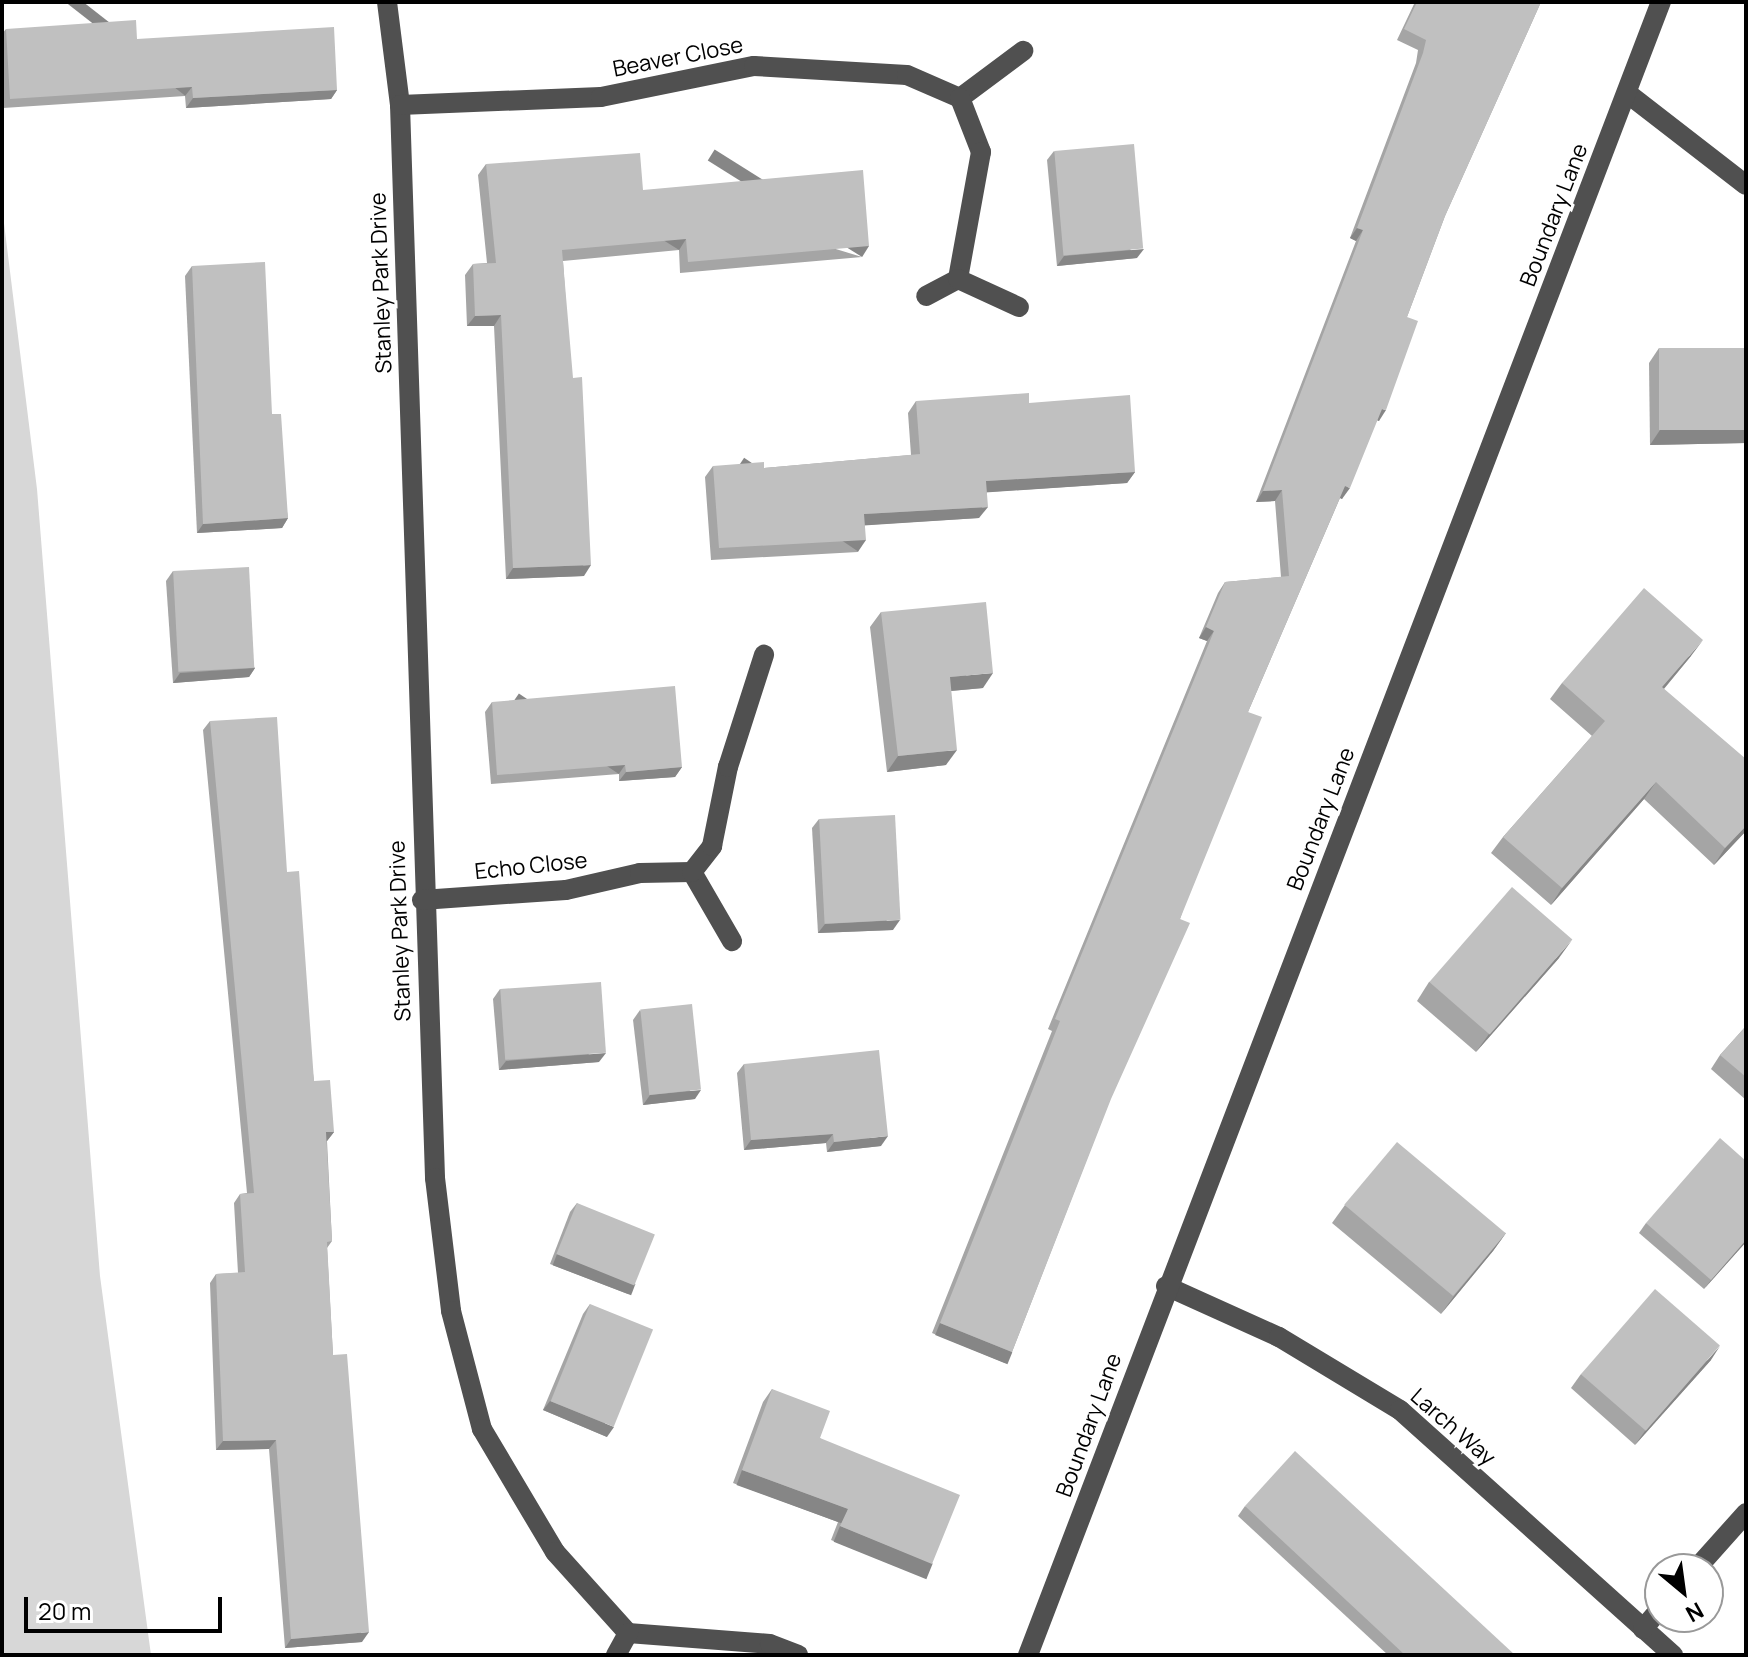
<!DOCTYPE html>
<html>
<head>
<meta charset="utf-8">
<style>
	body { margin:0 }
	#map { position:relative; width:1748px; height:1657px; overflow:hidden; background:#fff; font-family:Manrope,sans-serif }
	div>[style] { position:absolute }
	[style*='--x'] { left:calc(var(--x)*1px); top:calc(var(--y)*1px); width:calc(var(--w)*1px); rotate:calc(var(--a)*1deg) }
	.green>* { inset:0; background:#d7d7d7 }
	.minor>* { height:20px; margin:-10px; padding:0 10px; transform-origin:10px; border-radius:10px; background:#505050 }
	.wall>* { inset:0; background:#a5a5a5 }
	.shaded-wall>* { inset:0; background:#868686; transform-origin:0 0 }
	.building>* { inset:0; background:#c0c0c0; transform-origin:0 0 }
	span { translate:-50% -50%; white-space:nowrap; text-align:center; line-height:1.15; -webkit-text-stroke:6px #fff; paint-order:stroke }
	.street-label { font-size:22px; color:#000 }
	.frame { position:absolute; inset:0; border:4px solid #000; pointer-events:none }
	.north { position:absolute; left:1644px; top:1553px; width:80px; height:80px; box-sizing:border-box; background:#fff; border:2px solid #999; border-radius:50%; rotate:151deg; font-size:22px; font-weight:700; line-height:32px; text-align:center; color:#000 }
	.north::after { content:''; display:block; margin:auto; width:28px; height:36px; background:#000; clip-path:polygon(50% 0,100% 100%,50% 72%,0 100%) }
	.scale { position:absolute; left:24px; top:1597px; width:198px; height:36px; box-sizing:border-box; border:4px solid #000; border-top:0; padding-left:10px; font-size:24px; line-height:28px; white-space:nowrap; color:#000; -webkit-text-stroke:6px #fff; paint-order:stroke }
</style>
</head>
<body>
<div id="map">
	<div class="green">
		<div style="clip-path:polygon(2px 207px,37px 489px,100px 1276px,151px 1655px,2px 1655px)"></div>
	</div>
	<div class="minor">
		<div style="--x:387;--y:2;--w:104;--a:82.8"></div>
		<div style="--x:400;--y:105;--w:1074;--a:88.13"></div>
		<div style="--x:435;--y:1178;--w:134;--a:83.1"></div>
		<div style="--x:451;--y:1311;--w:122;--a:75.3"></div>
		<div style="--x:482;--y:1429;--w:143;--a:59.3"></div>
		<div style="--x:555;--y:1552;--w:109;--a:48"></div>
		<div style="--x:628;--y:1633;--w:142;--a:4.4"></div>
		<div style="--x:770;--y:1644;--w:30;--a:21"></div>
		<div style="--x:1627;--y:93;--w:150;--a:37.7"></div>
		<div style="--x:960;--y:98;--w:79;--a:-36.7"></div>
		<div style="--x:400;--y:105;--w:201;--a:-2.3"></div>
		<div style="--x:601;--y:97;--w:156;--a:-11.5"></div>
		<div style="--x:754;--y:66;--w:153;--a:3.4"></div>
		<div style="--x:907;--y:75;--w:58;--a:23.5"></div>
		<div style="--x:960;--y:98;--w:58;--a:68.7"></div>
		<div style="--x:981;--y:152;--w:129;--a:100.3"></div>
		<div style="--x:958;--y:279;--w:36;--a:152"></div>
		<div style="--x:958;--y:279;--w:67;--a:24.7"></div>
		<div style="--x:692;--y:872;--w:80;--a:59.9"></div>
		<div style="--x:422;--y:900;--w:144;--a:-4"></div>
		<div style="--x:566;--y:890;--w:76;--a:-12.9"></div>
		<div style="--x:640;--y:873;--w:52;--a:-1.1"></div>
		<div style="--x:692;--y:872;--w:33;--a:-52"></div>
		<div style="--x:712;--y:846;--w:81;--a:-78.6"></div>
		<div style="--x:728;--y:767;--w:118;--a:-72.2"></div>
		<div style="--x:1166;--y:1286;--w:124;--a:24.3"></div>
		<div style="--x:1279;--y:1337;--w:141;--a:31.1"></div>
		<div style="--x:1400;--y:1410;--w:367;--a:41.9"></div>
		<div style="--x:1696;--y:1569;--w:75;--a:-48.2"></div>
		<div style="--x:1643;--y:1629;--w:26;--a:-50"></div>
		<div style="--x:616;--y:1655;--w:25;--a:-61"></div>
		<div style="--x:1028;--y:1655;--w:1770;--a:-69.05"></div>
	</div>
	<div class="wall">
		<div style="clip-path:polygon(1415px 2px,1541px 2px,1445px 216px,1407px 317px,1379px 421px,1377px 420px,1342px 499px,1340px 498px,1248px 712px,1180px 919px,1012px 1352px,1005px 1363px,932px 1333px,1052px 1031px,1048px 1029px,1207px 641px,1199px 638px,1218px 593px,1225px 582px,1281px 577px,1275px 501px,1256px 502px,1356px 241px,1350px 238px,1416px 63px,1418px 50px,1397px 40px)"></div>
		<div style="clip-path:polygon(6px 29px,137px 39px,337px 90px,331px 99px,186px 108px,185px 96px,3px 108px,2px 34px)"></div>
		<div style="clip-path:polygon(1054px 151px,1137px 258px,1057px 266px,1047px 160px)"></div>
		<div style="clip-path:polygon(486px 164px,643px 190px,862px 257px,680px 273px,679px 250px,563px 261px,584px 576px,506px 579px,494px 326px,467px 326px,465px 275px,473px 264px,487px 263px,478px 175px)"></div>
		<div style="clip-path:polygon(192px 266px,272px 414px,288px 518px,282px 528px,197px 533px,185px 276px)"></div>
		<div style="clip-path:polygon(1659px 348px,1746px 348px,1746px 443px,1650px 445px,1649px 363px)"></div>
		<div style="clip-path:polygon(916px 401px,1029px 403px,1135px 472px,1127px 483px,987px 492px,979px 518px,865px 525px,858px 552px,711px 560px,705px 477px,713px 466px,764px 468px,911px 455px,908px 413px)"></div>
		<div style="clip-path:polygon(173px 571px,255px 668px,249px 677px,173px 683px,166px 581px)"></div>
		<div style="clip-path:polygon(881px 612px,983px 688px,951px 691px,946px 765px,887px 772px,870px 627px)"></div>
		<div style="clip-path:polygon(1691px 656px,1664px 689px,1746px 831px,1714px 865px,1644px 799px,1551px 905px,1491px 853px,1503px 837px,1592px 736px,1550px 699px,1562px 683px)"></div>
		<div style="clip-path:polygon(492px 702px,682px 767px,675px 777px,619px 781px,619px 774px,491px 784px,485px 712px)"></div>
		<div style="clip-path:polygon(210px 721px,287px 872px,314px 1081px,334px 1132px,327px 1141px,332px 1241px,327px 1248px,333px 1355px,362px 1642px,285px 1648px,269px 1449px,216px 1450px,210px 1283px,216px 1274px,238px 1273px,234px 1203px,240px 1194px,247px 1193px,203px 730px)"></div>
		<div style="clip-path:polygon(819px 819px,893px 930px,818px 933px,812px 828px)"></div>
		<div style="clip-path:polygon(1559px 958px,1476px 1052px,1417px 1001px,1429px 982px)"></div>
		<div style="clip-path:polygon(500px 989px,599px 1062px,499px 1070px,493px 999px)"></div>
		<div style="clip-path:polygon(640px 1010px,695px 1099px,643px 1105px,633px 1020px)"></div>
		<div style="clip-path:polygon(1746px 1026px,1746px 1100px,1711px 1069px,1720px 1055px)"></div>
		<div style="clip-path:polygon(744px 1064px,881px 1146px,827px 1152px,826px 1143px,744px 1150px,737px 1073px)"></div>
		<div style="clip-path:polygon(577px 1203px,635px 1284px,628px 1294px,550px 1264px,570px 1212px)"></div>
		<div style="clip-path:polygon(1345px 1205px,1506px 1233px,1493px 1251px,1441px 1314px,1332px 1223px)"></div>
		<div style="clip-path:polygon(1646px 1223px,1746px 1242px,1704px 1289px,1639px 1233px)"></div>
		<div style="clip-path:polygon(590px 1304px,607px 1437px,543px 1410px,583px 1314px)"></div>
		<div style="clip-path:polygon(1711px 1360px,1635px 1445px,1571px 1388px,1581px 1374px)"></div>
		<div style="clip-path:polygon(772px 1389px,820px 1438px,932px 1564px,923px 1577px,831px 1540px,838px 1522px,733px 1483px,763px 1402px)"></div>
		<div style="clip-path:polygon(1245px 1506px,1515px 1655px,1388px 1655px,1238px 1516px)"></div>
	</div>
	<div class="shaded-wall">
		<div style="left:192px;top:87px;width:11px;height:182px;rotate:128deg"></div>
		<div style="clip-path:polygon(337px 90px,331px 99px,186px 108px,193px 98px)"></div>
		<div style="clip-path:polygon(1357px 228px,1363px 230px,1356px 241px,1350px 238px)"></div>
		<div style="left:686px;top:239px;width:13px;height:124px;rotate:122deg"></div>
		<div style="left:869px;top:246px;width:13px;height:182px;rotate:122deg"></div>
		<div style="clip-path:polygon(1144px 249px,1137px 258px,1057px 266px,1064px 256px)"></div>
		<div style="clip-path:polygon(501px 315px,494px 326px,467px 326px,475px 316px)"></div>
		<div style="clip-path:polygon(1382px 409px,1386px 410px,1379px 421px,1374px 419px)"></div>
		<div style="clip-path:polygon(1746px 429px,1746px 443px,1650px 445px,1660px 430px)"></div>
		<div style="clip-path:polygon(1135px 472px,1127px 483px,978px 493px,986px 481px)"></div>
		<div style="clip-path:polygon(1345px 486px,1350px 488px,1342px 499px,1338px 497px)"></div>
		<div style="clip-path:polygon(1282px 490px,1275px 501px,1256px 502px,1263px 491px)"></div>
		<div style="clip-path:polygon(988px 507px,979px 518px,856px 526px,864px 514px)"></div>
		<div style="clip-path:polygon(288px 518px,282px 528px,197px 533px,203px 524px)"></div>
		<div style="left:866px;top:540px;width:14px;height:147px;rotate:124deg"></div>
		<div style="clip-path:polygon(591px 565px,584px 576px,506px 579px,513px 568px)"></div>
		<div style="clip-path:polygon(1206px 627px,1214px 631px,1207px 641px,1199px 638px)"></div>
		<div style="clip-path:polygon(1703px 640px,1691px 656px,1651px 704px,1662px 687px)"></div>
		<div style="clip-path:polygon(255px 668px,249px 677px,173px 683px,180px 673px)"></div>
		<div style="clip-path:polygon(993px 673px,983px 688px,939px 692px,950px 677px)"></div>
		<div style="clip-path:polygon(957px 750px,946px 765px,887px 772px,898px 756px)"></div>
		<div style="left:625px;top:765px;width:11px;height:128px;rotate:124deg"></div>
		<div style="clip-path:polygon(682px 767px,675px 777px,619px 781px,626px 772px)"></div>
		<div style="clip-path:polygon(1656px 782px,1644px 799px,1551px 905px,1562px 888px)"></div>
		<div style="clip-path:polygon(1746px 826px,1746px 831px,1714px 865px,1725px 848px)"></div>
		<div style="clip-path:polygon(900px 920px,893px 930px,818px 933px,825px 924px)"></div>
		<div style="clip-path:polygon(1572px 940px,1559px 958px,1476px 1052px,1489px 1034px)"></div>
		<div style="clip-path:polygon(606px 1053px,599px 1062px,499px 1070px,506px 1061px)"></div>
		<div style="clip-path:polygon(701px 1090px,695px 1099px,643px 1105px,650px 1095px)"></div>
		<div style="clip-path:polygon(326px 1132px,334px 1132px,327px 1141px,320px 1142px)"></div>
		<div style="clip-path:polygon(833px 1134px,826px 1143px,744px 1150px,751px 1140px)"></div>
		<div style="clip-path:polygon(888px 1136px,881px 1146px,827px 1152px,834px 1142px)"></div>
		<div style="clip-path:polygon(1506px 1233px,1493px 1251px,1441px 1314px,1454px 1296px)"></div>
		<div style="clip-path:polygon(1746px 1240px,1746px 1242px,1704px 1289px,1711px 1280px)"></div>
		<div style="left:557px;top:1254px;width:84px;height:12px;rotate:21deg"></div>
		<div style="left:940px;top:1323px;width:78px;height:13px;rotate:22deg"></div>
		<div style="clip-path:polygon(1720px 1346px,1711px 1360px,1635px 1445px,1645px 1431px)"></div>
		<div style="clip-path:polygon(550px 1401px,614px 1427px,607px 1437px,543px 1410px)"></div>
		<div style="clip-path:polygon(276px 1440px,269px 1449px,216px 1450px,223px 1441px)"></div>
		<div style="left:742px;top:1470px;width:113px;height:16px;rotate:20deg"></div>
		<div style="left:840px;top:1526px;width:100px;height:17px;rotate:22deg"></div>
		<div style="clip-path:polygon(369px 1632px,362px 1642px,285px 1648px,291px 1639px)"></div>
	</div>
	<div class="building">
		<div style="clip-path:polygon(1417px 2px,1541px 2px,1445px 216px,1407px 317px,1418px 321px,1386px 410px,1382px 409px,1350px 488px,1345px 486px,1248px 712px,1262px 717px,1180px 919px,1190px 923px,1111px 1099px,1012px 1352px,940px 1323px,1060px 1021px,1055px 1019px,1214px 631px,1206px 627px,1225px 582px,1289px 576px,1282px 490px,1263px 491px,1363px 230px,1357px 228px,1423px 53px,1426px 40px,1404px 29px)"></div>
		<div style="clip-path:polygon(136px 20px,137px 39px,334px 27px,337px 90px,193px 98px,192px 87px,10px 99px,6px 29px)"></div>
		<div style="left:1134px;top:144px;width:105px;height:80px;rotate:85deg"></div>
		<div style="clip-path:polygon(640px 153px,643px 190px,863px 170px,869px 246px,688px 262px,686px 239px,562px 250px,573px 378px,582px 377px,591px 565px,513px 568px,501px 315px,475px 316px,473px 264px,496px 263px,486px 164px)"></div>
		<div style="clip-path:polygon(265px 262px,272px 414px,281px 414px,288px 518px,203px 524px,192px 266px)"></div>
		<div style="left:1659px;top:348px;width:87px;height:82px"></div>
		<div style="clip-path:polygon(1029px 393px,1029px 403px,1130px 395px,1135px 472px,986px 481px,988px 507px,864px 514px,866px 540px,719px 548px,713px 466px,764px 462px,764px 468px,920px 454px,916px 401px)"></div>
		<div style="left:249px;top:567px;width:101px;height:76px;rotate:87deg"></div>
		<div style="clip-path:polygon(1644px 588px,1703px 640px,1662px 687px,1746px 759px,1746px 826px,1725px 848px,1656px 782px,1562px 888px,1503px 837px,1605px 721px,1562px 683px)"></div>
		<div style="clip-path:polygon(986px 602px,993px 673px,950px 677px,957px 750px,898px 756px,881px 612px)"></div>
		<div style="clip-path:polygon(675px 686px,682px 767px,626px 772px,625px 765px,497px 775px,492px 702px)"></div>
		<div style="clip-path:polygon(277px 717px,287px 872px,299px 871px,314px 1081px,330px 1080px,334px 1132px,326px 1132px,332px 1241px,327px 1242px,333px 1355px,347px 1354px,369px 1632px,291px 1639px,276px 1440px,223px 1441px,216px 1274px,245px 1272px,240px 1194px,254px 1193px,210px 721px)"></div>
		<div style="left:895px;top:815px;width:105px;height:76px;rotate:87deg"></div>
		<div style="left:1512px;top:887px;width:80px;height:126px;rotate:41deg"></div>
		<div style="left:601px;top:982px;width:71px;height:101px;rotate:86deg"></div>
		<div style="left:692px;top:1004px;width:86px;height:52px;rotate:84deg"></div>
		<div style="clip-path:polygon(1746px 1026px,1746px 1077px,1720px 1055px)"></div>
		<div style="clip-path:polygon(879px 1050px,888px 1136px,834px 1142px,833px 1134px,751px 1140px,744px 1064px)"></div>
		<div style="clip-path:polygon(1720px 1138px,1746px 1161px,1746px 1240px,1711px 1280px,1646px 1223px)"></div>
		<div style="left:1397px;top:1142px;width:142px;height:82px;rotate:40deg"></div>
		<div style="left:577px;top:1203px;width:84px;height:55px;rotate:22deg"></div>
		<div style="left:1655px;top:1289px;width:86px;height:113px;rotate:41deg"></div>
		<div style="left:590px;top:1304px;width:68px;height:105px;rotate:22deg"></div>
		<div style="clip-path:polygon(772px 1389px,830px 1411px,820px 1438px,960px 1495px,932px 1564px,840px 1526px,848px 1509px,742px 1470px)"></div>
		<div style="clip-path:polygon(1295px 1451px,1515px 1655px,1405px 1655px,1245px 1506px)"></div>
	</div>
	<div class="street-label">
		<span style="left:678px;top:57px;rotate:-11deg">Beaver Close</span>
		<span style="left:1554px;top:215px;rotate:-69deg">Boundary Lane</span>
		<span style="left:381px;top:283px;rotate:-92deg">Stanley Park Drive</span>
		<span style="left:1321px;top:819px;rotate:-69deg">Boundary Lane</span>
		<span style="left:531px;top:866px;rotate:-6deg">Echo Close</span>
		<span style="left:400px;top:931px;rotate:-92deg">Stanley Park Drive</span>
		<span style="left:1089px;top:1425px;rotate:-70deg">Boundary Lane</span>
		<span style="left:1453px;top:1427px;rotate:41deg">Larch Way</span>
	</div>
	<div class="frame"></div>
	<div class="north">N</div>
	<div class="scale">20 m</div>
</div>
</body>
</html>
